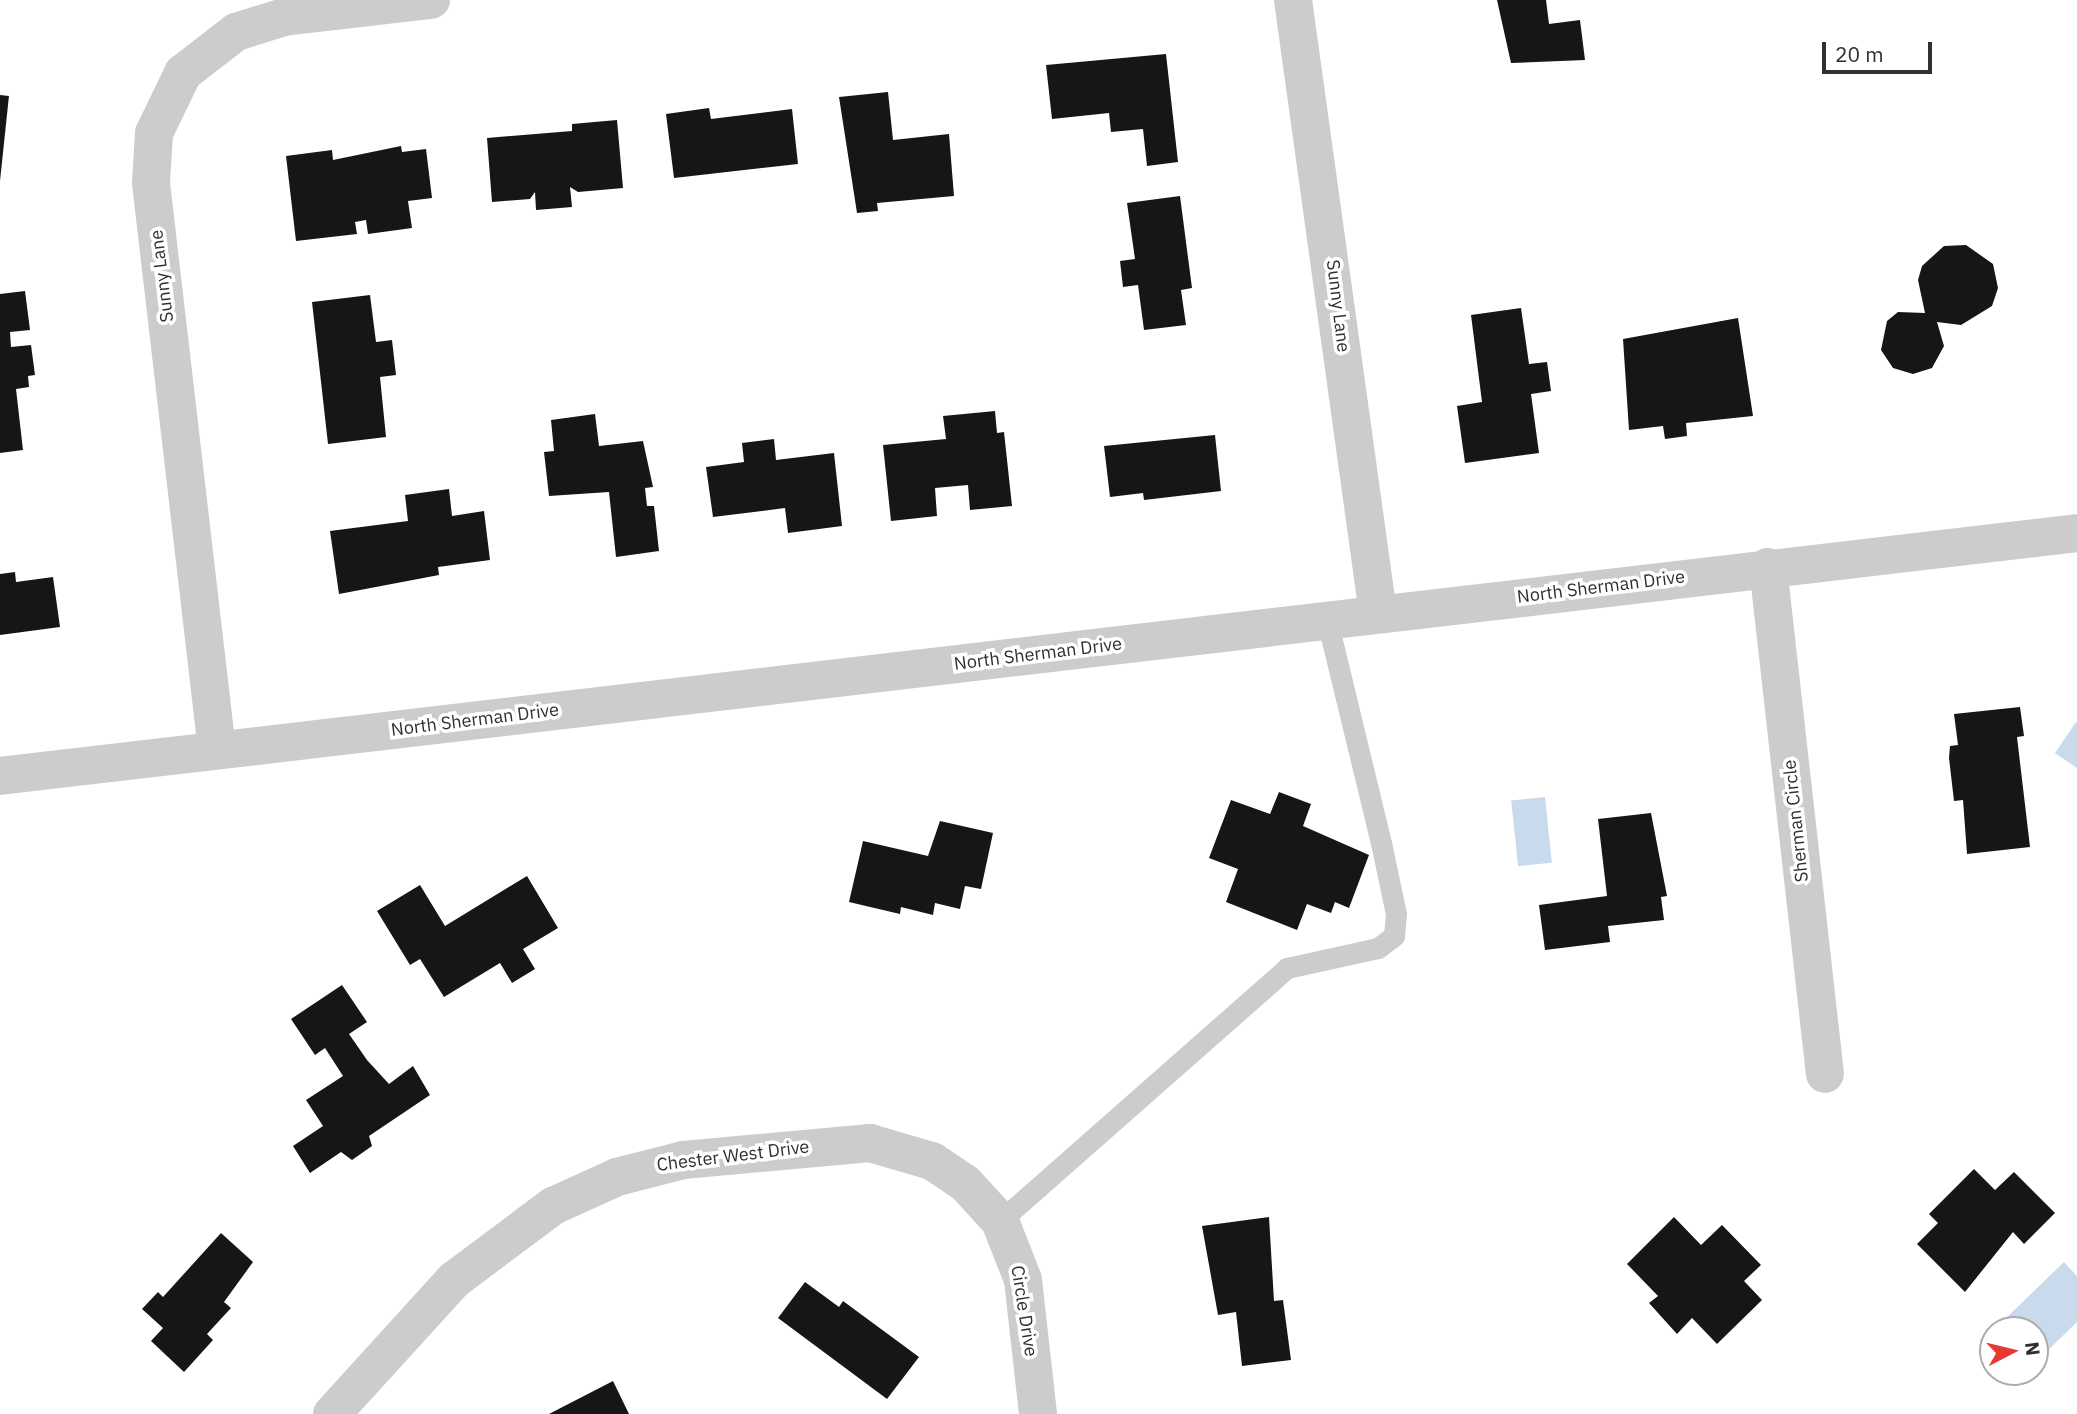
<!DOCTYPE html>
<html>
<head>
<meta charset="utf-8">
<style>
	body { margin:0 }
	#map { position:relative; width:2077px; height:1414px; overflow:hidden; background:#fff; font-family:"IBM Plex Sans",sans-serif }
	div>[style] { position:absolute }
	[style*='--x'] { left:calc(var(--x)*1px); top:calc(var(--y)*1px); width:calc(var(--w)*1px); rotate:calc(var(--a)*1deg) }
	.water>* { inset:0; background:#c9daec; transform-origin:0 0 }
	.building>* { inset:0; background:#161616; transform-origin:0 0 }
	.service>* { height:21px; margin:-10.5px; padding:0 10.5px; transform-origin:10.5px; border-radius:10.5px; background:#ccc }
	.minor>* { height:38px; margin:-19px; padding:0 19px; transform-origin:19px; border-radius:19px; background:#ccc }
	span { translate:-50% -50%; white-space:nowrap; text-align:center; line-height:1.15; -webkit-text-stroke:7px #fff; paint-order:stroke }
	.street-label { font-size:18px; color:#2f2f2f }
	.north { position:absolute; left:1979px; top:1316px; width:70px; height:70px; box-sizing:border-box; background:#fff; border:2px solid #acacac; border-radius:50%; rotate:83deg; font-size:19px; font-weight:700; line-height:28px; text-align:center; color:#2f2f2f }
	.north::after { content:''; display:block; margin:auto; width:24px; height:32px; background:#e53b32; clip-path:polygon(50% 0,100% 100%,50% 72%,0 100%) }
	.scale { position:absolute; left:1822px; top:42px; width:110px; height:32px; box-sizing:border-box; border:4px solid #2f2f2f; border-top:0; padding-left:9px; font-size:21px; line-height:24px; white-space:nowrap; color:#2f2f2f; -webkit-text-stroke:5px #fff; paint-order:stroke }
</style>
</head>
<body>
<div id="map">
	<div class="water">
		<div style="clip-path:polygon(2076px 722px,2077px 723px,2077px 768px,2055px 753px)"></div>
		<div style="left:1545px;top:797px;width:66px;height:34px;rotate:84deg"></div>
		<div style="clip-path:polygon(2064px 1262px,2077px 1276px,2077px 1322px,2041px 1357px,2035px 1330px,2014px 1330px,2004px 1320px)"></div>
	</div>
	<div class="building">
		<div style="clip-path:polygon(1497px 0,1546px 0,1549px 24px,1580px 20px,1585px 60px,1511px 63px)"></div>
		<div style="clip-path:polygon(1166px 54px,1178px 162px,1147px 166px,1143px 129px,1111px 132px,1109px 113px,1052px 119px,1046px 65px)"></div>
		<div style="clip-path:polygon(888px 92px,893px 140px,949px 134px,954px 196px,877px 203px,878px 211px,857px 213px,839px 97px)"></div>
		<div style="left:0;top:95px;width:9px;height:129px;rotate:6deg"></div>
		<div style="clip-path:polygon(709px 108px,711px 119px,792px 109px,798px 164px,674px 178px,666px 114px)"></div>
		<div style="clip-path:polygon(617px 120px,623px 188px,578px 192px,570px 187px,572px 207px,536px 210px,535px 192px,530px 199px,492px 202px,487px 138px,572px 131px,572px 124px)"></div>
		<div style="clip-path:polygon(401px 146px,402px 152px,426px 149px,432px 198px,408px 201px,412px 228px,368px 234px,366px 220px,355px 222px,357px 234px,296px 241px,286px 156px,332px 150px,333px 160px)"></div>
		<div style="clip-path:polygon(1180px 196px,1192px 288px,1181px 290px,1186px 325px,1144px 330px,1138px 285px,1123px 287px,1120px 261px,1135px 259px,1127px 203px)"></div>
		<div style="clip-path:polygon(1966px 245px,1993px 264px,1998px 288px,1992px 306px,1961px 325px,1937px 322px,1944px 346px,1932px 368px,1913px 374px,1893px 368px,1881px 350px,1887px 321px,1898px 312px,1925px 313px,1918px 280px,1922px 266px,1944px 246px)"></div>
		<div style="clip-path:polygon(25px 291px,30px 330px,10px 332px,11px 347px,31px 345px,35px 375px,28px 376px,29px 387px,16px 389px,23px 450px,0 453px,0 294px)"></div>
		<div style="clip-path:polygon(370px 295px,376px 342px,392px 340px,396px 375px,380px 377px,386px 437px,328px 444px,312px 302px)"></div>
		<div style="clip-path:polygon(1521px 308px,1529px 364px,1547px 362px,1551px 391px,1531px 394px,1539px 453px,1465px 463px,1457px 406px,1482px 402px,1471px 315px)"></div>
		<div style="clip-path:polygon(1738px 318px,1753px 416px,1686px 423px,1687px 436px,1665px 439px,1663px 426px,1629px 430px,1623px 339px)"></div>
		<div style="clip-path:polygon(995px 411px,997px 433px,1004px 432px,1012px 506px,970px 510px,968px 485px,935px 488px,937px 516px,891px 521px,883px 445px,946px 439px,943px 416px)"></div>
		<div style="clip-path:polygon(595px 414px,599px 446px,643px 441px,653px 487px,645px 488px,647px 506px,654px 506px,659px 551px,616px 557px,609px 492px,549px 496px,544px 452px,554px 451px,551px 420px)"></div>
		<div style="clip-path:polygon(1215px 435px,1221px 491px,1144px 500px,1143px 493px,1110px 497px,1104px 446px)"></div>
		<div style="clip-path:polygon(774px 439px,776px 460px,834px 453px,842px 526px,788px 533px,785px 508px,713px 517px,706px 467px,744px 462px,742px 443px)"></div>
		<div style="clip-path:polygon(449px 489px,452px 516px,484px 511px,490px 560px,438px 567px,439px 575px,339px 594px,330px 531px,408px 521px,405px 495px)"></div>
		<div style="clip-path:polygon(15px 572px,16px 582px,53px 577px,60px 627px,0 635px,0 574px)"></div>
		<div style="clip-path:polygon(2020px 707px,2024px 736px,2017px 737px,2030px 847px,1967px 854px,1963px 800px,1954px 801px,1949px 758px,1950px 746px,1958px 745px,1954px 714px)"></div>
		<div style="clip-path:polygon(1279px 792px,1311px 804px,1303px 826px,1369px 855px,1349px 908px,1335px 902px,1331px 913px,1307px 904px,1297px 930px,1226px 902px,1238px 869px,1209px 858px,1231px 800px,1270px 814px)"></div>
		<div style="clip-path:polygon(1651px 813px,1667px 896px,1661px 897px,1664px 920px,1608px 926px,1610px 942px,1545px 950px,1539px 905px,1607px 896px,1598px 819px)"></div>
		<div style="clip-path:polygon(940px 821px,993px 833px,981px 889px,965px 886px,960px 909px,935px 903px,933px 915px,901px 907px,900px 914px,849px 902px,863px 841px,928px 856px)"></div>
		<div style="clip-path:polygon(527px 876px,558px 928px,523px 949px,535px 969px,512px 983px,500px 963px,444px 997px,420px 959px,410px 965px,377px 911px,420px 885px,445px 926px)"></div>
		<div style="clip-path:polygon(342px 985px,367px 1022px,349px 1034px,367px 1060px,389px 1084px,413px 1066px,430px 1095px,369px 1136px,372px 1146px,352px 1160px,341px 1152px,310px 1173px,293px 1146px,323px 1126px,306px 1100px,343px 1076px,325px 1048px,315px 1055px,291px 1019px)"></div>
		<div style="clip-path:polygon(1974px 1169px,1995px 1190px,2014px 1172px,2055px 1213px,2024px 1244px,2013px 1232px,1965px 1292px,1917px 1244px,1938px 1223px,1929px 1214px)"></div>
		<div style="clip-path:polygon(1269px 1217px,1274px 1301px,1283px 1300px,1291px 1360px,1242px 1366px,1236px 1312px,1218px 1315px,1202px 1226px)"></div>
		<div style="clip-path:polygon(1674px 1217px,1701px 1245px,1722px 1225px,1761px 1265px,1744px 1281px,1762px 1300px,1717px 1344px,1692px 1318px,1677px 1334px,1649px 1303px,1658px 1296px,1627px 1264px)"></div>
		<div style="clip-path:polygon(221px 1233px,253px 1262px,224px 1302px,231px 1308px,207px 1334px,213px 1340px,184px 1372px,151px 1341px,163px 1328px,142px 1309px,158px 1292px,163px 1297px)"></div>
		<div style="clip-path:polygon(805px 1282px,839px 1307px,843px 1301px,919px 1357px,887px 1399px,778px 1318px)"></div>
		<div style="clip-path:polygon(613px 1381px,629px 1414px,549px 1414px)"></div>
	</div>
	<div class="service">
		<div style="--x:1000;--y:1221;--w:383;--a:-41.4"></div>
		<div style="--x:1287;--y:968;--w:93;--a:-12.4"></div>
		<div style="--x:1378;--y:948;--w:20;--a:-37"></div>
		<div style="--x:1394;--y:936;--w:22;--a:-85"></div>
		<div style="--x:1396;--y:914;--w:73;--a:-101.9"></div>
		<div style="--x:1381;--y:843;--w:229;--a:-103.6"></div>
	</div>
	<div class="minor">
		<div style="--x:1293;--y:0;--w:619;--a:82.11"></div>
		<div style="--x:1768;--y:567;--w:510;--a:83.59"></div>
		<div style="--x:217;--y:750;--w:571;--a:-96.64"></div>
		<div style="--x:151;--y:183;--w:50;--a:-86.6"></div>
		<div style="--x:154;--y:133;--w:67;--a:-64.2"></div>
		<div style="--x:183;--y:73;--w:67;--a:-37.7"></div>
		<div style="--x:236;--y:32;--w:50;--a:-17.4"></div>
		<div style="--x:284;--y:17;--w:148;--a:-6.6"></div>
		<div style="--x:0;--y:776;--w:2091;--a:-6.67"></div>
		<div style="--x:332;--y:1414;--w:181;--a:-47.7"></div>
		<div style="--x:454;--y:1280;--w:124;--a:-36.8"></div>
		<div style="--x:553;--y:1206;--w:70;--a:-24.4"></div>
		<div style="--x:617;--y:1177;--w:68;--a:-14.4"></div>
		<div style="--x:683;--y:1160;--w:188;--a:-5.2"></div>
		<div style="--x:870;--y:1143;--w:65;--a:16.2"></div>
		<div style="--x:932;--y:1161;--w:40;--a:34"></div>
		<div style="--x:965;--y:1183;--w:52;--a:47.4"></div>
		<div style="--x:1000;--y:1221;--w:63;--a:68.7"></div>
		<div style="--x:1023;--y:1280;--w:135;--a:83.6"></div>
	</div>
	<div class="street-label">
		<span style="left:162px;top:276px;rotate:-97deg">Sunny Lane</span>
		<span style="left:1338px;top:306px;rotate:83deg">Sunny Lane</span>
		<span style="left:1601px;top:587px;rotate:-7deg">North Sherman Drive</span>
		<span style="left:1038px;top:654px;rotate:-7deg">North Sherman Drive</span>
		<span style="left:475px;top:720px;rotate:-7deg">North Sherman Drive</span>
		<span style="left:1796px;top:821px;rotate:-96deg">Sherman Circle</span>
		<span style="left:733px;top:1156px;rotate:-7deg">Chester West Drive</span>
		<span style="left:1024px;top:1311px;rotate:81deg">Circle Drive</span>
	</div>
	<div class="north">N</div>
	<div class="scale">20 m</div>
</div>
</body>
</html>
